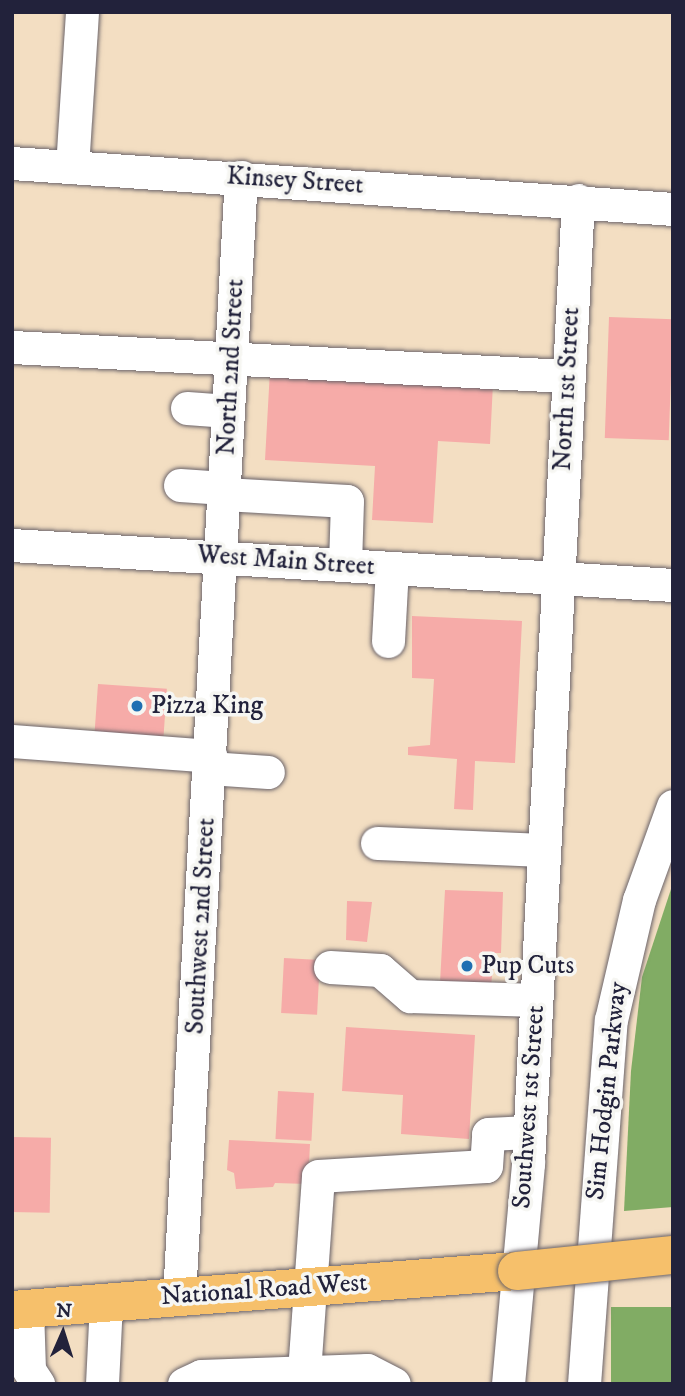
<!DOCTYPE html>
<html>
<head>
<meta charset="utf-8">
<style>
	body { margin:0 }
	#map { position:relative; width:685px; height:1396px; overflow:hidden; background:#f3dec2; font-family:"IM FELL DW Pica",serif }
	div>[style] { position:absolute }
	[style*='--x'] { left:calc(var(--x)*1px); top:calc(var(--y)*1px); width:calc(var(--w)*1px); rotate:calc(var(--a)*1deg) }
	.forest>* { inset:0; background:#81ac64; transform-origin:0 0 }
	.building>* { inset:0; background:#f6aba8; transform-origin:0 0 }
	.roads { filter:drop-shadow(0 0 2px #6b646a) drop-shadow(0 0 2px #6b646a) }
	.minor>* { height:33px; margin:-16.5px; padding:0 16.5px; transform-origin:16.5px; border-radius:16.5px; background:#fff }
	.major>* { height:38px; margin:-19px; padding:0 19px; transform-origin:19px; border-radius:19px; background:#f6c06b }
	.bridges { filter:drop-shadow(0 0 2px #6b646a) drop-shadow(0 0 2px #6b646a) }
	.major-bridge>* { height:38px; margin:-19px; padding:0 19px; transform-origin:19px; border-radius:19px; background:#f6c06b }
	.dots>* { width:19px; height:19px; translate:-50% -50%; box-sizing:border-box; border:4px solid #f6f6f2; border-radius:50% }
	span { translate:-50% -50%; white-space:nowrap; text-align:center; line-height:1.15; -webkit-text-stroke:7px #f6f6f2; paint-order:stroke }
	.street-label { font-size:26px; color:#22223b }
	.poi-label { font-size:26px; color:#22223b }
	.left { translate:0 -50%; text-align:left }
	.frame { position:absolute; inset:0; border:14px solid #22223b; pointer-events:none }
	.north { position:absolute; left:28px; top:1298px; width:70px; height:70px; -webkit-text-stroke:5px #f6f6f2; paint-order:stroke; rotate:3deg; font-size:19px; font-weight:700; line-height:28px; text-align:center; color:#22223b }
	.north::after { content:''; display:block; margin:auto; width:24px; height:32px; background:#22223b; clip-path:polygon(50% 0,100% 100%,50% 72%,0 100%) }
</style>
</head>
<body>
<div id="map">
	<div class="forest">
		<div style="clip-path:polygon(673px 883px,673px 1207px,624px 1211px,631px 1071px,642px 977px)"></div>
		<div style="left:673px;top:1307px;width:77px;height:62px;rotate:90deg"></div>
	</div>
	<div class="building">
		<div style="left:609px;top:317px;width:64px;height:121px;rotate:2deg"></div>
		<div style="clip-path:polygon(270px 370px,493px 383px,490px 444px,438px 441px,433px 523px,372px 520px,375px 466px,265px 460px)"></div>
		<div style="clip-path:polygon(412px 616px,522px 621px,515px 763px,475px 761px,473px 810px,454px 809px,457px 759px,408px 755px,408px 747px,430px 745px,434px 679px,412px 678px)"></div>
		<div style="left:98px;top:684px;width:69px;height:54px;rotate:4deg"></div>
		<div style="clip-path:polygon(445px 890px,503px 892px,501px 953px,494px 953px,491px 987px,440px 983px)"></div>
		<div style="clip-path:polygon(347px 901px,372px 902px,367px 942px,346px 940px)"></div>
		<div style="left:284px;top:958px;width:36px;height:55px;rotate:3deg"></div>
		<div style="clip-path:polygon(346px 1027px,475px 1035px,469px 1139px,401px 1134px,403px 1095px,342px 1091px)"></div>
		<div style="left:278px;top:1091px;width:36px;height:48px;rotate:3deg"></div>
		<div style="left:12px;top:1137px;width:39px;height:75px;rotate:1deg"></div>
		<div style="clip-path:polygon(229px 1140px,310px 1144px,308px 1184px,275px 1183px,273px 1187px,236px 1189px,234px 1173px,227px 1170px)"></div>
	</div>
	<div class="roads">
		<div class="minor">
			<div style="--x:12;--y:163;--w:663;--a:3.98"></div>
			<div style="--x:72;--y:167;--w:155;--a:-86.3"></div>
			<div style="--x:12;--y:347;--w:555;--a:3"></div>
			<div style="--x:187;--y:408;--w:41;--a:4.2"></div>
			<div style="--x:180;--y:485;--w:44;--a:3.9"></div>
			<div style="--x:224;--y:494;--w:123;--a:3.3"></div>
			<div style="--x:347;--y:501;--w:64;--a:91.8"></div>
			<div style="--x:12;--y:545;--w:662;--a:3.46"></div>
			<div style="--x:388;--y:641;--w:73;--a:-86.9"></div>
			<div style="--x:12;--y:741;--w:199;--a:4.3"></div>
			<div style="--x:209;--y:768;--w:59;--a:3.9"></div>
			<div style="--x:377;--y:843;--w:167;--a:2.4"></div>
			<div style="--x:330;--y:967;--w:50;--a:3.4"></div>
			<div style="--x:380;--y:970;--w:40;--a:41"></div>
			<div style="--x:410;--y:996;--w:126;--a:1.8"></div>
			<div style="--x:179;--y:1296;--w:1121;--a:-86.83"></div>
			<div style="--x:27;--y:1309;--w:61;--a:88.1"></div>
			<div style="--x:29;--y:1370;--w:17;--a:57"></div>
			<div style="--x:304;--y:1372;--w:196;--a:-85.9"></div>
			<div style="--x:318;--y:1176;--w:168;--a:-3.4"></div>
			<div style="--x:486;--y:1166;--w:32;--a:-86"></div>
			<div style="--x:488;--y:1134;--w:41;--a:-2.8"></div>
			<div style="--x:102;--y:1384;--w:81;--a:-87.2"></div>
			<div style="--x:184;--y:1384;--w:19;--a:-25"></div>
			<div style="--x:201;--y:1376;--w:166;--a:-2.1"></div>
			<div style="--x:367;--y:1370;--w:30;--a:27"></div>
			<div style="--x:508;--y:1384;--w:222;--a:-84.8"></div>
			<div style="--x:528;--y:1163;--w:964;--a:-87.03"></div>
			<div style="--x:584;--y:1384;--w:365;--a:-85.8"></div>
			<div style="--x:611;--y:1020;--w:123;--a:-76.9"></div>
			<div style="--x:639;--y:900;--w:100;--a:-70.1"></div>
		</div>
		<div class="major">
			<div style="--x:12;--y:1310;--w:507;--a:-4.42"></div>
		</div>
	</div>
	<div class="bridges">
		<div class="major-bridge">
			<div style="--x:517;--y:1271;--w:157;--a:-5.9"></div>
		</div>
	</div>
	<div class="dots">
		<div style="left:137px;top:706px;background:#1f6fb2"></div>
		<div style="left:467px;top:966px;background:#1f6fb2"></div>
	</div>
	<div class="street-label">
		<span style="left:295px;top:181px;rotate:4deg">Kinsey Street</span>
		<span style="left:231px;top:367px;rotate:-87deg">North 2nd Street</span>
		<span style="left:567px;top:389px;rotate:-87deg">North 1st Street</span>
		<span style="left:286px;top:561px;rotate:4deg">West Main Street</span>
		<span style="left:201px;top:926px;rotate:-87deg">Southwest 2nd Street</span>
		<span style="left:607px;top:1091px;rotate:-84deg">Sim Hodgin Parkway</span>
		<span style="left:529px;top:1107px;rotate:-86deg">Southwest 1st Street</span>
		<span style="left:264px;top:1290px;rotate:-4deg">National Road West</span>
	</div>
	<div class="poi-label">
		<span class="left" style="left:151px;top:706px">Pizza King</span>
		<span class="left" style="left:481px;top:966px">Pup Cuts</span>
	</div>
	<div class="frame"></div>
	<div class="north">N</div>
</div>
</body>
</html>
